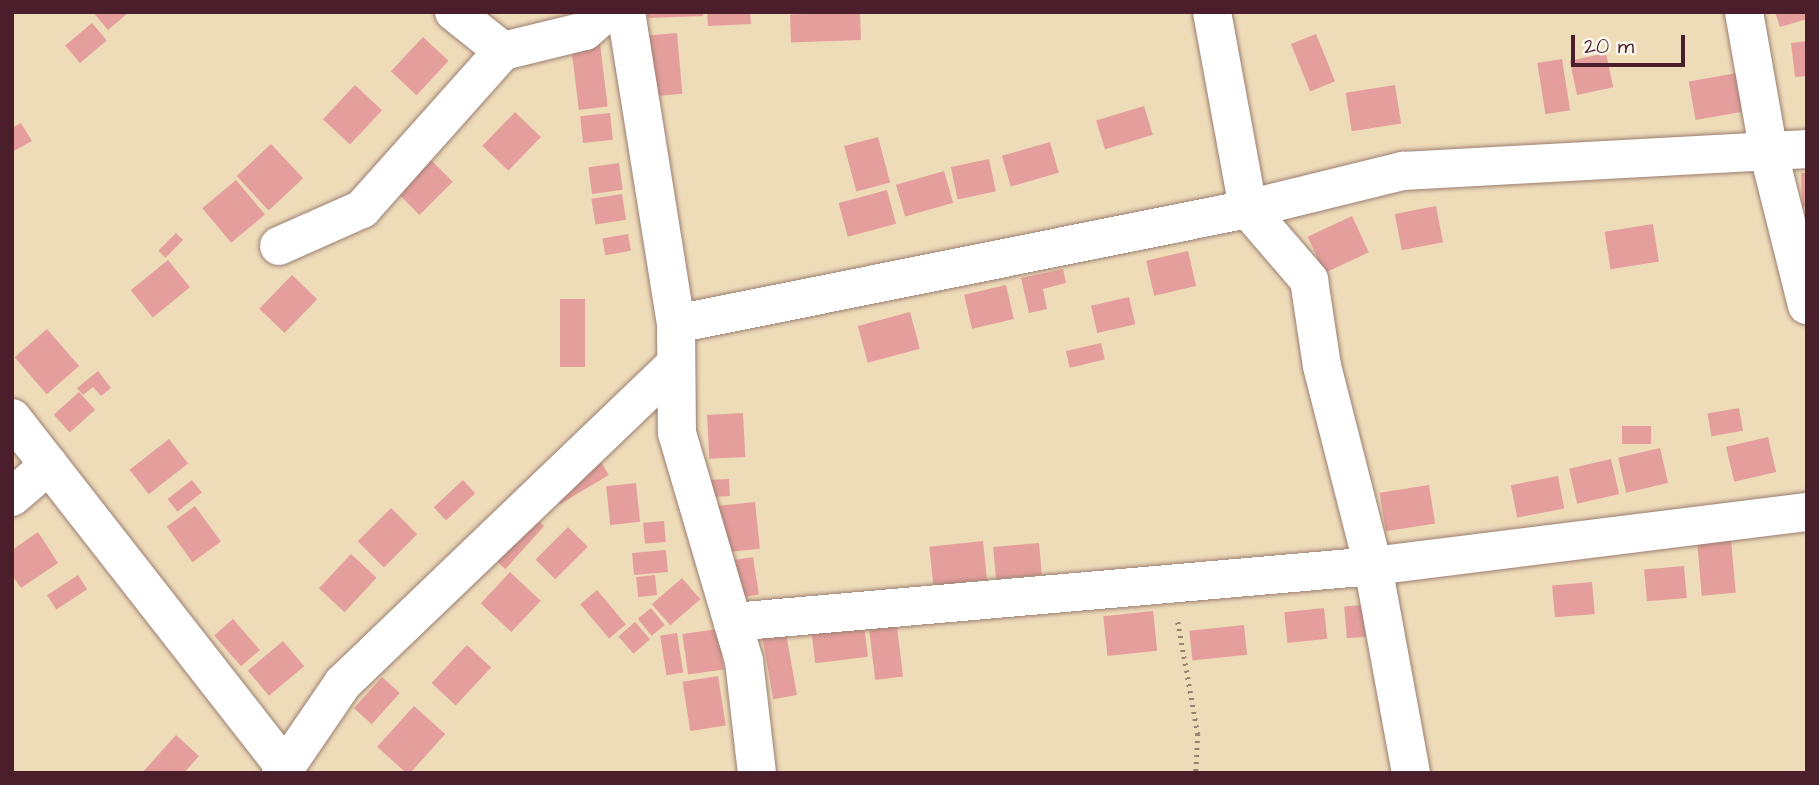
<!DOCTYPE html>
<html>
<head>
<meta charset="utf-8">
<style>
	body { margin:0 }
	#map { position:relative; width:1819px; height:785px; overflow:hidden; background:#eedcb9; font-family:"Architects Daughter",sans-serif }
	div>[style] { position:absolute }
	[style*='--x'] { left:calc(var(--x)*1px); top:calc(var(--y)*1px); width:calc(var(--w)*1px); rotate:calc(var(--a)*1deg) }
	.building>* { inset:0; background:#e49f9c; transform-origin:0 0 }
	.path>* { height:4.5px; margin-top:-2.25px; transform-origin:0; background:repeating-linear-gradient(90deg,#9c7e72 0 2px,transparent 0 7px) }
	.roads { filter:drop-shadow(0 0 2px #9c7e72) drop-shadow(0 0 2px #9c7e72) }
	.minor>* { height:38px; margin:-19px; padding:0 19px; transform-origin:19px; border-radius:19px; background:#fff }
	span { translate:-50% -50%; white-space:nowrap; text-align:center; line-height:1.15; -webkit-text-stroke:7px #fbf7ec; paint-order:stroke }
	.frame { position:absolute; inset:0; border:14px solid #4a1f2b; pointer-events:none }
	.scale { position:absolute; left:1571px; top:35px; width:114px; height:32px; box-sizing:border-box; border:4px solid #4a1f2b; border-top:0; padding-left:9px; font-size:21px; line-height:24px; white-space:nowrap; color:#4a1f2b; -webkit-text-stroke:5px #fbf7ec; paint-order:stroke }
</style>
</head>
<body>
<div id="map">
	<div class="building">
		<div style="clip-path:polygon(93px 12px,129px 12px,108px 30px)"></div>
		<div style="clip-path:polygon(647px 12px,703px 12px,703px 16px,648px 18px)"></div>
		<div style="clip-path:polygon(707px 12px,750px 12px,751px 24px,708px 26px)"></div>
		<div style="left:860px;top:12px;width:28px;height:70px;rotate:88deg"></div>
		<div style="clip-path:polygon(1775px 12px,1807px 12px,1807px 19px,1780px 27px)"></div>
		<div style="left:92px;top:23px;width:23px;height:35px;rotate:50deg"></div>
		<div style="left:677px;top:33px;width:61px;height:31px;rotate:85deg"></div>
		<div style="left:1316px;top:34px;width:51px;height:27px;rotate:68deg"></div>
		<div style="left:423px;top:37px;width:35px;height:47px;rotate:43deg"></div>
		<div style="clip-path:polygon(1807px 41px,1807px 76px,1795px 77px,1791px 43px)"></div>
		<div style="left:600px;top:44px;width:63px;height:29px;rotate:83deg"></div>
		<div style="left:1606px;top:53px;width:35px;height:37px;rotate:78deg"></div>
		<div style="left:1562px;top:59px;width:52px;height:25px;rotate:81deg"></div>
		<div style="left:1737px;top:73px;width:39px;height:49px;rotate:80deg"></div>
		<div style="left:355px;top:85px;width:37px;height:47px;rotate:43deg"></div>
		<div style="left:1395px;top:85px;width:39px;height:50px;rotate:81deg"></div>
		<div style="left:1144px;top:106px;width:30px;height:50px;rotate:73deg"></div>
		<div style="left:515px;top:112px;width:36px;height:47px;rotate:44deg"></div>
		<div style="left:610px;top:113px;width:27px;height:30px;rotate:84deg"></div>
		<div style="clip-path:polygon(21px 123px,32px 141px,12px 152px,12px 128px)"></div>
		<div style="left:878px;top:137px;width:47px;height:35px;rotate:75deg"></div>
		<div style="left:1050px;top:142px;width:32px;height:50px;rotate:74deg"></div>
		<div style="left:271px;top:144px;width:47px;height:47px;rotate:47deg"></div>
		<div style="left:428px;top:157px;width:35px;height:47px;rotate:45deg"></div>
		<div style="left:989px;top:159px;width:33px;height:39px;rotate:78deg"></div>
		<div style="left:619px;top:163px;width:27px;height:31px;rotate:82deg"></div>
		<div style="left:944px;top:171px;width:33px;height:50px;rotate:74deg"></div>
		<div style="clip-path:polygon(1801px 173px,1807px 173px,1807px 207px,1802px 207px)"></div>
		<div style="left:236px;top:180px;width:45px;height:44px;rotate:50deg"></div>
		<div style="left:887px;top:190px;width:35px;height:50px;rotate:75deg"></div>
		<div style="left:622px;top:194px;width:26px;height:31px;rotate:81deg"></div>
		<div style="left:1436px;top:206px;width:37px;height:42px;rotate:79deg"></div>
		<div style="left:1352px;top:216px;width:40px;height:49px;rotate:65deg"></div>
		<div style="left:1653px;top:224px;width:38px;height:49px;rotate:81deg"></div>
		<div style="left:176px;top:233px;width:10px;height:25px;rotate:45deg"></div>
		<div style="left:628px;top:234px;width:17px;height:26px;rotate:80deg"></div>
		<div style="left:1188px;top:251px;width:36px;height:43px;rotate:77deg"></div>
		<div style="left:168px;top:260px;width:35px;height:48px;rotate:51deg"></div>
		<div style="clip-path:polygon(1063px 269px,1066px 283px,1043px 289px,1047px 309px,1029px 313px,1021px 278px)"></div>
		<div style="left:292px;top:275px;width:35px;height:47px;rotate:44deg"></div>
		<div style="left:1006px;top:285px;width:35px;height:43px;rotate:77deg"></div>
		<div style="left:1129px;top:297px;width:28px;height:39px;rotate:77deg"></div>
		<div style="left:560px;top:299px;width:25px;height:68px"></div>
		<div style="left:910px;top:312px;width:38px;height:54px;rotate:75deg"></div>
		<div style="left:47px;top:329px;width:49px;height:43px;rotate:49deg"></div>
		<div style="left:1101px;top:343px;width:17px;height:36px;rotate:77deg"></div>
		<div style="clip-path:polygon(98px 371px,111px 388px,101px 396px,93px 387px,83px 395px,77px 388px)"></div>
		<div style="left:79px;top:392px;width:24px;height:34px;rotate:48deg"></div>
		<div style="left:1739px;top:408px;width:23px;height:32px;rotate:80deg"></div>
		<div style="left:743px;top:413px;width:44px;height:36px;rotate:87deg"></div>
		<div style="left:1622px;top:426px;width:29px;height:18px"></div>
		<div style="left:1768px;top:437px;width:36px;height:43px;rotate:77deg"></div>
		<div style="left:169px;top:439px;width:31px;height:50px;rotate:52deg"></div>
		<div style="left:1660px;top:448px;width:36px;height:43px;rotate:77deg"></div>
		<div style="left:598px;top:457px;width:21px;height:57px;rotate:59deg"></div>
		<div style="left:1611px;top:459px;width:36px;height:43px;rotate:77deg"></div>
		<div style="left:1558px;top:476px;width:33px;height:48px;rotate:79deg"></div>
		<div style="left:729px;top:479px;width:17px;height:20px;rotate:87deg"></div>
		<div style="left:192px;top:480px;width:16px;height:31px;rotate:52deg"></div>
		<div style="left:463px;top:480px;width:18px;height:40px;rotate:47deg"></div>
		<div style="left:636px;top:483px;width:39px;height:30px;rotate:84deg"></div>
		<div style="left:1429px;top:485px;width:39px;height:50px;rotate:81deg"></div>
		<div style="left:755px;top:502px;width:47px;height:39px;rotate:84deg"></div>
		<div style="left:195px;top:506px;width:44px;height:35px;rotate:54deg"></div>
		<div style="left:391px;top:508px;width:37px;height:47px;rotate:45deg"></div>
		<div style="left:533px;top:516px;width:15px;height:58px;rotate:42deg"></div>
		<div style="left:664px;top:521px;width:21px;height:21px;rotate:85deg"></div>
		<div style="left:568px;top:527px;width:28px;height:46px;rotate:45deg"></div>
		<div style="clip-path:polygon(38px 532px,58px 563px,21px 588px,12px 575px,12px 550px)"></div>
		<div style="left:1731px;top:539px;width:54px;height:34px;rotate:85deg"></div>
		<div style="left:983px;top:541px;width:39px;height:54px;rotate:84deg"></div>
		<div style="left:1039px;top:543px;width:32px;height:46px;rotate:85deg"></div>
		<div style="left:666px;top:550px;width:22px;height:34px;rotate:85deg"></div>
		<div style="left:351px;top:554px;width:35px;height:47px;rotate:43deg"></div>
		<div style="left:753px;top:557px;width:38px;height:25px;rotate:81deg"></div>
		<div style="left:1684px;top:566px;width:32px;height:40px;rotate:85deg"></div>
		<div style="left:510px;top:572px;width:42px;height:43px;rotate:43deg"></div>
		<div style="left:78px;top:575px;width:17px;height:37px;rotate:57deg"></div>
		<div style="left:655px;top:575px;width:20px;height:19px;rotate:84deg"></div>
		<div style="left:682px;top:578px;width:28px;height:40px;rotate:49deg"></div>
		<div style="left:1592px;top:582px;width:32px;height:40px;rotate:85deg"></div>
		<div style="left:597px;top:590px;width:45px;height:22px;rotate:50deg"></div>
		<div style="left:1384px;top:603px;width:32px;height:40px;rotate:85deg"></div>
		<div style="left:651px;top:608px;width:22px;height:17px;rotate:51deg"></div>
		<div style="left:1324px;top:608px;width:31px;height:40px;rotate:84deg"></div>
		<div style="left:1153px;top:611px;width:40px;height:50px;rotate:84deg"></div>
		<div style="left:233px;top:619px;width:41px;height:25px;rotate:49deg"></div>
		<div style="left:896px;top:619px;width:58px;height:28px;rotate:83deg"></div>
		<div style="left:635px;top:622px;width:23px;height:22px;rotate:49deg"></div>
		<div style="left:864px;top:625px;width:32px;height:53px;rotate:83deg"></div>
		<div style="left:1244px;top:625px;width:30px;height:55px;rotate:84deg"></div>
		<div style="left:718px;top:629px;width:41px;height:36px;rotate:82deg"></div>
		<div style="left:677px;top:633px;width:40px;height:17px;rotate:81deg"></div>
		<div style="left:786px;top:633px;width:63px;height:24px;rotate:80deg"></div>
		<div style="left:283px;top:641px;width:33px;height:46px;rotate:50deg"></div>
		<div style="left:467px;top:645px;width:33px;height:52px;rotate:43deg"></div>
		<div style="left:718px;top:676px;width:50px;height:36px;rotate:81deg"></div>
		<div style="left:382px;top:677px;width:24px;height:42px;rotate:42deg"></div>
		<div style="left:414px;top:706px;width:42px;height:55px;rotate:42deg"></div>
		<div style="clip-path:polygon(176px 735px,199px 756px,184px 773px,142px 773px)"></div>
	</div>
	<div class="path">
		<div style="--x:1178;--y:622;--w:114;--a:79.9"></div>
		<div style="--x:1198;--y:734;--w:39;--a:93"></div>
	</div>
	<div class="roads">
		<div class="minor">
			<div style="--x:454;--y:12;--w:63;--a:38.5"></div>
			<div style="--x:503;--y:51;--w:84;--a:-13.7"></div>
			<div style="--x:585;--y:31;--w:29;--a:-41"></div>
			<div style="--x:626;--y:12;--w:316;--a:80.9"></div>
			<div style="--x:676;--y:324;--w:109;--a:89.5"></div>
			<div style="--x:677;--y:433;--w:238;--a:73.6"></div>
			<div style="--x:744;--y:661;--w:113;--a:83.4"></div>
			<div style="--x:1212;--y:12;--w:200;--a:79.6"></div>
			<div style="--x:1248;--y:209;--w:94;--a:49.3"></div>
			<div style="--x:1309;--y:280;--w:87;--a:81.4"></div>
			<div style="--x:1322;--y:366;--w:206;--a:75.7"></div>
			<div style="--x:1373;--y:566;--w:210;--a:79.6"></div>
			<div style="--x:1744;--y:12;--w:144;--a:80"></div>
			<div style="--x:1769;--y:154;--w:156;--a:75.9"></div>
			<div style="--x:279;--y:246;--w:91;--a:-24"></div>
			<div style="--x:362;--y:209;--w:212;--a:-48.3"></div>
			<div style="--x:676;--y:324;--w:583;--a:-11.37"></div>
			<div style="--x:1248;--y:209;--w:160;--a:-13.8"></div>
			<div style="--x:1403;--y:171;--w:405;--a:-3.1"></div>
			<div style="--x:12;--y:418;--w:444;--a:52"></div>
			<div style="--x:285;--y:768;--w:6;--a:129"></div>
			<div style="--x:12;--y:497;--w:49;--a:-40.9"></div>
			<div style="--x:733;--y:622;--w:642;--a:-5"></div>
			<div style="--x:1373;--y:566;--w:437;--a:-7.1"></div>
			<div style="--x:287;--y:773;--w:5;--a:-112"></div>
			<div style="--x:285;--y:768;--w:103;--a:-55.7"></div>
			<div style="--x:343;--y:683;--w:458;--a:-43.8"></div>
		</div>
	</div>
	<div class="frame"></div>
	<div class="scale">20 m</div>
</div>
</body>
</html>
